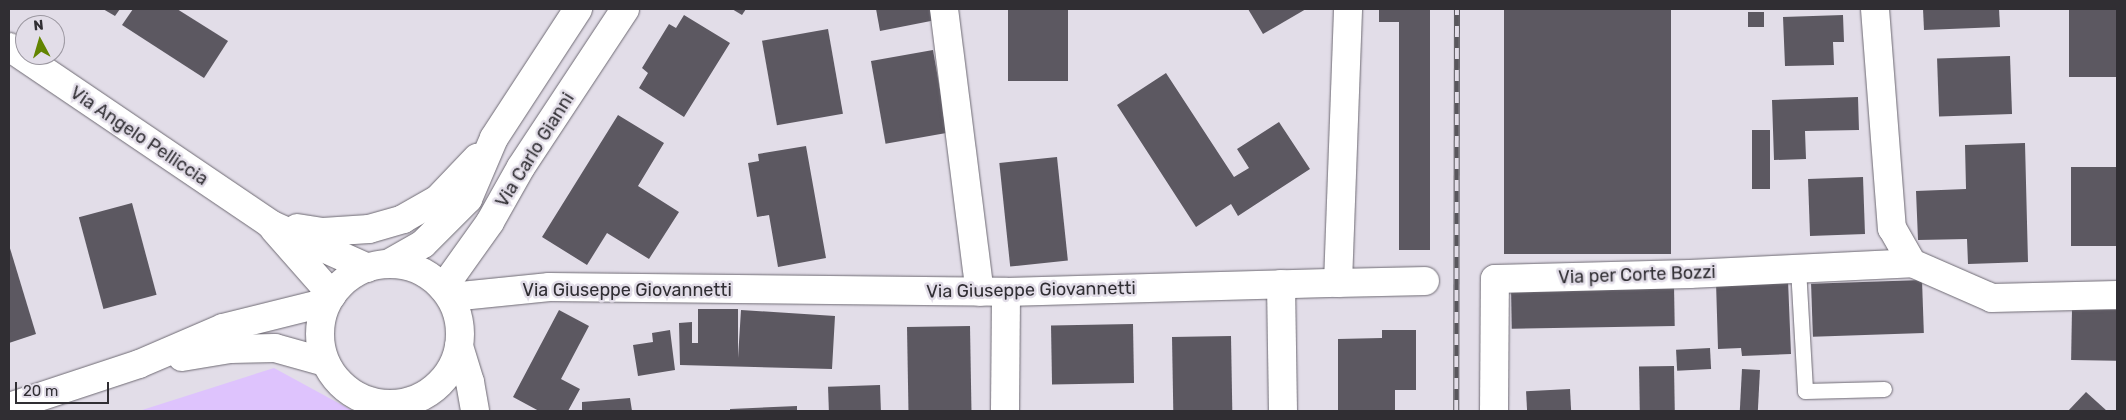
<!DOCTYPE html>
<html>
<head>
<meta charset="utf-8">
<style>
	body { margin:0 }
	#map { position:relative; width:2126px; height:420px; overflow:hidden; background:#e2dde8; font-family:Rubik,sans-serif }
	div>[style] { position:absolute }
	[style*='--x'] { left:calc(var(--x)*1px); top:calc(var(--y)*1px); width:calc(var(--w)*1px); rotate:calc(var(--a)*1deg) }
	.green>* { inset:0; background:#dec3fd }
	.building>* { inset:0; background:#5c5861; transform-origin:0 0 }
	.roads { filter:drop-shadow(0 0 1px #6e6a73) drop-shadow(0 0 1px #6e6a73) }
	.service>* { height:15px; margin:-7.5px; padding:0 7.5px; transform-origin:7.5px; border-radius:7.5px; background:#fff }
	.minor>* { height:28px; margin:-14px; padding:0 14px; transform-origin:14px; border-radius:14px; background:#fff }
	.minor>.ring { margin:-14px; padding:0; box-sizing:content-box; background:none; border:28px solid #fff; border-radius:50% }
	.rail>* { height:5.5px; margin-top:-2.75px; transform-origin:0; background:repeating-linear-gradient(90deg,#e2dde8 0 11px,#58565c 0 22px); box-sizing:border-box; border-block:1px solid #58565c }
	span { translate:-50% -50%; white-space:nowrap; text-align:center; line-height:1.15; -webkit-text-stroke:5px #e2dde8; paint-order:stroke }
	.street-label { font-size:18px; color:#302e33 }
	.frame { position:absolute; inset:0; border:10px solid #302e33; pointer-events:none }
	.north { position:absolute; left:15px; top:15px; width:50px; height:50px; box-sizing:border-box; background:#e2dde8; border:1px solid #9b97a0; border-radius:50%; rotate:354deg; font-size:14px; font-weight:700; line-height:20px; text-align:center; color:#302e33 }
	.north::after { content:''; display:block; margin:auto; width:18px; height:22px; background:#628400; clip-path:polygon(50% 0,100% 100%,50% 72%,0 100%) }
	.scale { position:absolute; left:15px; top:382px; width:94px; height:22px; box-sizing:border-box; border:2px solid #302e33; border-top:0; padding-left:6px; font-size:15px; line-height:18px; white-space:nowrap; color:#302e33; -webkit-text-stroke:4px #e2dde8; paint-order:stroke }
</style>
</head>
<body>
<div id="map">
	<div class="green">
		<div style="clip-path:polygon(274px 368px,353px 411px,139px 411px)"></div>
	</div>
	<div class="building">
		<div style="clip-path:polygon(103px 9px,120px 9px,115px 16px)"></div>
		<div style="clip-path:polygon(133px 9px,177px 9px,228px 41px,204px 78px,122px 25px)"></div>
		<div style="clip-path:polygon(732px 9px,746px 9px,742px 15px)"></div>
		<div style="clip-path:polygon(876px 9px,939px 9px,941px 19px,880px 31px)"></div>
		<div style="left:1008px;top:9px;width:60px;height:72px"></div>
		<div style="clip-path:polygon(1248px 9px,1306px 9px,1263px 34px)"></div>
		<div style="clip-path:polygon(1379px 9px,1430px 9px,1430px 250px,1399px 250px,1399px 22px,1379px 22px)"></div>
		<div style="left:1504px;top:9px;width:167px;height:245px"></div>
		<div style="clip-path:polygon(1923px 9px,1999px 9px,2000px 27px,1924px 30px)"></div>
		<div style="left:2069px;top:9px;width:48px;height:68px"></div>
		<div style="left:1764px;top:12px;width:15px;height:16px;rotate:90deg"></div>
		<div style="clip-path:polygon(684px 15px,730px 43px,684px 117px,639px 88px,648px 73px,642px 68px,669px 24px,676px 28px)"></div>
		<div style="clip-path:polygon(1843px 15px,1844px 42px,1833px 42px,1834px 65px,1785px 66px,1783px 17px)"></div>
		<div style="left:828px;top:29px;width:86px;height:67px;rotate:80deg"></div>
		<div style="left:933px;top:50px;width:84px;height:63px;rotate:80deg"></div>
		<div style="left:2010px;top:56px;width:58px;height:73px;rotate:88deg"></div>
		<div style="clip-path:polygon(1166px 73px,1234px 177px,1249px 168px,1237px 149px,1279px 122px,1310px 169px,1238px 216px,1231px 204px,1196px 227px,1117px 105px)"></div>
		<div style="clip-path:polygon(1858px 97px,1859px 130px,1805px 131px,1806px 159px,1774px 160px,1772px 100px)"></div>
		<div style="clip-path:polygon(618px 115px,664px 143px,638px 186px,679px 212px,649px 259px,607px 233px,587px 265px,542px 237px)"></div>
		<div style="left:1752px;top:130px;width:18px;height:59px"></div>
		<div style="clip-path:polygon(2025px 143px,2028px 262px,1968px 264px,1967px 239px,1918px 240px,1916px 191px,1966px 189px,1965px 145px)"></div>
		<div style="clip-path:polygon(806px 146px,826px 258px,778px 267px,769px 215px,757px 217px,748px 163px,759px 161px,758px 154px)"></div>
		<div style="left:1057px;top:157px;width:104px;height:58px;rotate:84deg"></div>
		<div style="left:2117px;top:167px;width:79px;height:46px;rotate:90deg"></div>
		<div style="left:1863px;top:177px;width:57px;height:55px;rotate:88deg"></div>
		<div style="left:132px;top:203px;width:95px;height:55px;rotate:75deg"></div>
		<div style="clip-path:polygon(9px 245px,36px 334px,9px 343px)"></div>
		<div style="clip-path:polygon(1788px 280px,1791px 354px,1742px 356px,1741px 348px,1718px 349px,1716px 282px)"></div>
		<div style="left:1922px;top:280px;width:53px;height:111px;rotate:88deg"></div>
		<div style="left:1674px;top:285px;width:41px;height:163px;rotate:89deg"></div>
		<div style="clip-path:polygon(698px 309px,738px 309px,738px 358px,741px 310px,835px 316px,832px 369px,680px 365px,679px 323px,692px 322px,692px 343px,698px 343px)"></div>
		<div style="left:2072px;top:309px;width:45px;height:51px;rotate:1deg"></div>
		<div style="clip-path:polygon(559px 310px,589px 326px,561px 379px,580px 389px,568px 411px,539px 411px,513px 397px)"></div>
		<div style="left:1133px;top:324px;width:59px;height:82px;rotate:89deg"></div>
		<div style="left:970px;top:326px;width:85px;height:63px;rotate:89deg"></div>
		<div style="clip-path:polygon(670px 330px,675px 370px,638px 376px,633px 345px,653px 342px,652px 333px)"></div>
		<div style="clip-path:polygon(1382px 330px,1416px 330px,1416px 390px,1395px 390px,1395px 411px,1338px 411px,1338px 339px,1382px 338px)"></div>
		<div style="left:1231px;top:336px;width:75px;height:59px;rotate:89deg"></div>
		<div style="left:1710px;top:348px;width:21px;height:34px;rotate:87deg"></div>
		<div style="left:1674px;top:366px;width:45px;height:35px;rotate:89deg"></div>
		<div style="left:1742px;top:369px;width:18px;height:42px;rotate:3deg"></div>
		<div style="left:880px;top:385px;width:26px;height:52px;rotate:88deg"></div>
		<div style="left:1570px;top:389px;width:22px;height:44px;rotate:87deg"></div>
		<div style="clip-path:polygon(2086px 392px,2107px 411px,2068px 411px)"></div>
		<div style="clip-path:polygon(630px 398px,632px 411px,582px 411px,582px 402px)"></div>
		<div style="clip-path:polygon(797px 406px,797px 411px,730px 411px,730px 409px)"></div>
	</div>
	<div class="roads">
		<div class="service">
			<div style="--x:1798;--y:268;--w:123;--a:86.7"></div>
			<div style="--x:1805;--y:391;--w:79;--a:-1.5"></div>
		</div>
		<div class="minor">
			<div style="--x:944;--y:9;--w:285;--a:82.8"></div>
			<div style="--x:1875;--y:9;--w:220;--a:85.6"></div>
			<div style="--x:1892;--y:228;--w:40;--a:60.3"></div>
			<div style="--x:9;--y:47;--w:315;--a:34.1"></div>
			<div style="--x:270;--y:224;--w:107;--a:24.2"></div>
			<div style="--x:297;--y:228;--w:26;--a:9"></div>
			<div style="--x:323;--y:232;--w:46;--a:-3.7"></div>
			<div style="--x:369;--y:229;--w:35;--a:-16"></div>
			<div style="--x:403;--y:219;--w:40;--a:-29.7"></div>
			<div style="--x:438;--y:199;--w:57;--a:-46.4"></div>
			<div style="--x:274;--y:229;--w:88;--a:48.7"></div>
			<div style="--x:388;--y:264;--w:40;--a:-29.7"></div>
			<div style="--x:423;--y:244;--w:64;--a:-45"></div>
			<div style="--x:468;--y:199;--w:66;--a:-66.9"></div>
			<div style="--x:494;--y:138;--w:154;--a:-56.9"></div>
			<div class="ring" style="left:320px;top:264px;width:112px;height:112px"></div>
			<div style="--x:1338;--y:283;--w:87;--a:-1.3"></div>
			<div style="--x:1281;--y:284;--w:127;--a:89.1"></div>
			<div style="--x:443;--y:288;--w:81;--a:-54.5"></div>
			<div style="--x:490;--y:222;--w:63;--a:-60.6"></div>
			<div style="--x:521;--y:167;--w:189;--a:-56.6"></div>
			<div style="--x:451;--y:297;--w:99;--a:-5.8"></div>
			<div style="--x:549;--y:287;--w:457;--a:0.6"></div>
			<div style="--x:1006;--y:292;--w:332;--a:-1.6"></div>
			<div style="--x:1338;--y:283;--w:274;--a:-87.9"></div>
			<div style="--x:459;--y:346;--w:38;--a:73"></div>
			<div style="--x:470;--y:382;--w:29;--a:80"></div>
			<div style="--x:182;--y:357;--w:49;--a:-9.5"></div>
			<div style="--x:230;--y:349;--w:45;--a:-1.3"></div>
			<div style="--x:275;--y:348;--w:52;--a:15.6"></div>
			<div style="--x:9;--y:407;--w:137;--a:-18.3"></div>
			<div style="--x:139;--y:364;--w:91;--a:-23.2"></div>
			<div style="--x:223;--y:328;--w:107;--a:-14"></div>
			<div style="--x:1005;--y:411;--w:119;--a:-89.5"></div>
			<div style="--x:1494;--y:411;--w:132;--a:-89.6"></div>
			<div style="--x:1495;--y:279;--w:195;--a:-1.5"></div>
			<div style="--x:1690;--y:274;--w:222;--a:-2.8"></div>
			<div style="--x:1912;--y:263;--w:87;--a:23.6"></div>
			<div style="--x:1992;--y:298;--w:125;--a:-1.4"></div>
		</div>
	</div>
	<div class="rail">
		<div style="--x:1456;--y:411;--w:402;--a:-89.9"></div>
	</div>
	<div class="street-label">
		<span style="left:139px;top:136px;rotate:34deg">Via Angelo Pelliccia</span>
		<span style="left:535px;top:150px;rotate:-58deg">Via Carlo Gianni</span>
		<span style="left:1637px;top:275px;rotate:-2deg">Via per Corte Bozzi</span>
		<span style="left:627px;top:290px">Via Giuseppe Giovannetti</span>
		<span style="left:1031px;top:290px;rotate:-1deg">Via Giuseppe Giovannetti</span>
	</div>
	<div class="frame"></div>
	<div class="north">N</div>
	<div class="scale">20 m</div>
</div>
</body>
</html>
